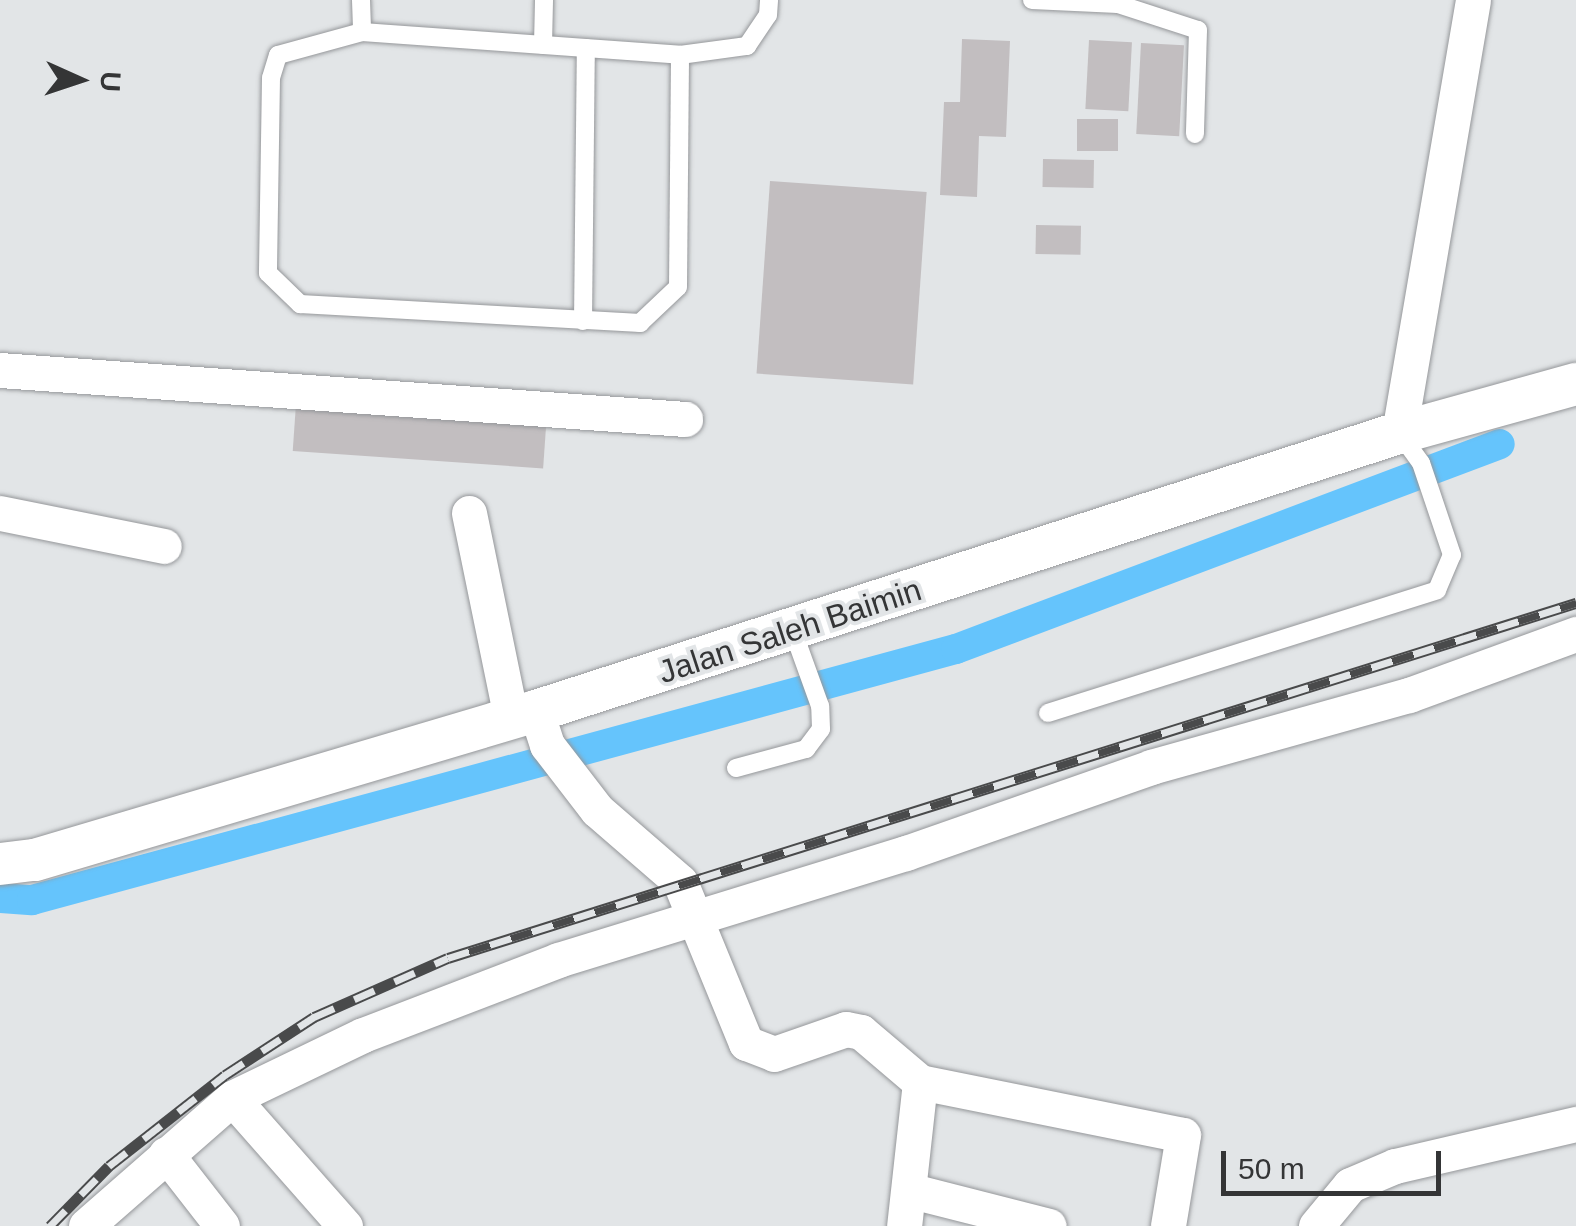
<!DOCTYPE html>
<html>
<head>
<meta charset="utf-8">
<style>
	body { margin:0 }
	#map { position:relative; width:1576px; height:1226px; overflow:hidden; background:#e2e5e7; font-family:Arial,sans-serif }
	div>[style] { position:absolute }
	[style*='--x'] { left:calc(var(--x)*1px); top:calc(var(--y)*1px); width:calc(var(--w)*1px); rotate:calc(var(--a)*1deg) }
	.canal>* { height:30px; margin:-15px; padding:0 15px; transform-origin:15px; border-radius:15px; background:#65c4fc }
	.building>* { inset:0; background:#c2bec0; transform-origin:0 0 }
	.roads { filter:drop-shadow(0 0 2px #95979a) drop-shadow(0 0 2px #95979a) }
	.service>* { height:18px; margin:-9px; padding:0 9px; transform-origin:9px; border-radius:9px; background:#fff }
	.minor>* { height:35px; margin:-17.5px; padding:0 17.5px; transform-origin:17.5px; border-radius:17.5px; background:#fff }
	.tertiary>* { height:42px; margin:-21px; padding:0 21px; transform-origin:21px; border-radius:21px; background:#fff }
	.rail>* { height:11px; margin-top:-5.5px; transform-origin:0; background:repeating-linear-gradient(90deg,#e2e5e7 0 22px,#494a4b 0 44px); box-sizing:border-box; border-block:2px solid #494a4b }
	span { translate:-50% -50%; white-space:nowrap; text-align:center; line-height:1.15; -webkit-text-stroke:8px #e2e5e7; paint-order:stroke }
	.street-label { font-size:32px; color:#343536 }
	.north { position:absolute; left:30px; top:30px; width:100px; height:100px; -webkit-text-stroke:8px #e2e5e7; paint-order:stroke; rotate:93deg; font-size:28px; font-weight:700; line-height:40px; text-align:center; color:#343536 }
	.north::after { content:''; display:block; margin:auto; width:35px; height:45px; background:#343536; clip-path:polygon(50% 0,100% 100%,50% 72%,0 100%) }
	.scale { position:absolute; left:1221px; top:1151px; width:220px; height:45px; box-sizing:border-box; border:5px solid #343536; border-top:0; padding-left:12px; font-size:30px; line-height:35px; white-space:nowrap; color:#343536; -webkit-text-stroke:8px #e2e5e7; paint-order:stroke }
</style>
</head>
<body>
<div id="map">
	<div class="canal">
		<div style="--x:0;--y:898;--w:32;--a:4"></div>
		<div style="--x:32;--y:900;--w:957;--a:-15.2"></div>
		<div style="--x:956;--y:649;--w:581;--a:-20.65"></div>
	</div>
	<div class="building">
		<div style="clip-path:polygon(962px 39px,1010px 41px,1006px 137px,979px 136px,977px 197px,940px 195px,944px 102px,960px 102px)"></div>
		<div style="left:1089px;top:40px;width:43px;height:69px;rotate:3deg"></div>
		<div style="left:1141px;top:43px;width:43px;height:91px;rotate:3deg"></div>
		<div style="left:1077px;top:119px;width:41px;height:32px"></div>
		<div style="left:1043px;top:159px;width:51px;height:28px;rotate:1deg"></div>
		<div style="left:770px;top:181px;width:157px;height:193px;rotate:4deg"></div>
		<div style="left:1036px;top:225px;width:45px;height:29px;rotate:1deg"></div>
		<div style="left:296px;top:404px;width:251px;height:47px;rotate:4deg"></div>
	</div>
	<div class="roads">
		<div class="service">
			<div style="--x:361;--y:0;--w:32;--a:88"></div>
			<div style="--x:362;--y:32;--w:319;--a:4.1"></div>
			<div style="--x:680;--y:55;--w:68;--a:-7.7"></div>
			<div style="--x:747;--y:46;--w:37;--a:-56"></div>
			<div style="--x:768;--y:15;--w:15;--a:-86"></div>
			<div style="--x:1032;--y:0;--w:86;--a:2.7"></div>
			<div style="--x:1118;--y:4;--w:84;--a:18"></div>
			<div style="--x:1198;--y:30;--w:104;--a:91.7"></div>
			<div style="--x:362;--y:32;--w:87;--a:164.7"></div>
			<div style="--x:278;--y:55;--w:24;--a:107"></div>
			<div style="--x:271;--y:78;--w:195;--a:90.9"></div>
			<div style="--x:268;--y:273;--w:45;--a:44.1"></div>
			<div style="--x:300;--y:304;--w:341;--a:3.2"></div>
			<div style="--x:640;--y:323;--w:52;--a:-43.5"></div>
			<div style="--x:678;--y:287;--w:232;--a:-89.5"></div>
			<div style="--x:543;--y:45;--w:45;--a:-88.7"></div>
			<div style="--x:583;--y:321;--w:273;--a:-89.4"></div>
			<div style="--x:1048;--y:713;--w:408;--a:-17.5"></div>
			<div style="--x:1437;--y:590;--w:38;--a:-67"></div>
			<div style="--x:1452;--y:555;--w:97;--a:-108.6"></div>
			<div style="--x:1421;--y:463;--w:37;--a:-126"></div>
			<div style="--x:736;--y:768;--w:73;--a:-15.2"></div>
			<div style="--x:806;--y:749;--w:25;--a:-53"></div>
			<div style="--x:821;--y:729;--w:23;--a:-92"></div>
			<div style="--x:820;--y:706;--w:80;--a:-109.8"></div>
		</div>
		<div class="minor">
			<div style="--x:0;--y:370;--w:687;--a:4.09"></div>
			<div style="--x:1399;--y:433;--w:439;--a:-80.3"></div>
			<div style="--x:0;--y:513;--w:167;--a:11.4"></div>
			<div style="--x:469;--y:513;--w:209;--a:78.4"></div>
			<div style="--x:536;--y:711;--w:36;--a:72"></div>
			<div style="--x:547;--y:745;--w:82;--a:52.4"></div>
			<div style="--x:597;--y:810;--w:110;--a:40.9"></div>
			<div style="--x:680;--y:882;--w:174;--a:67.7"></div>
			<div style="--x:746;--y:1043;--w:30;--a:21"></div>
			<div style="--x:774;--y:1054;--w:76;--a:-19.1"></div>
			<div style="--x:846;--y:1029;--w:15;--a:11"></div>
			<div style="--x:861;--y:1032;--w:77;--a:40.3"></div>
			<div style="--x:920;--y:1082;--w:145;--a:96.3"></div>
			<div style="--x:920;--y:1082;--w:268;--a:11.4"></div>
			<div style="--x:1183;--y:1135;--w:92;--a:99.4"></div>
			<div style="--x:232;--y:1098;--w:171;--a:48.6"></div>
			<div style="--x:166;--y:1154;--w:91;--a:52.1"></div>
			<div style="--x:912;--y:1191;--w:141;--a:14.3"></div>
			<div style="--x:86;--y:1226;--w:194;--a:-41.2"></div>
			<div style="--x:232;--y:1098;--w:145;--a:-25.7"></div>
			<div style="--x:363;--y:1035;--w:209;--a:-21"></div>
			<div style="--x:558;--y:960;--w:364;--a:-17.1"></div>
			<div style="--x:906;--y:853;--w:260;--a:-19.3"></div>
			<div style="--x:1151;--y:767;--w:268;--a:-15.6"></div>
			<div style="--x:1409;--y:695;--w:178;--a:-20.1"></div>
			<div style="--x:1316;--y:1226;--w:53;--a:-50.3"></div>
			<div style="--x:1350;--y:1185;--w:49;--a:-22.9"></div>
			<div style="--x:1395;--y:1166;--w:186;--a:-13.1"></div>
		</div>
		<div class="tertiary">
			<div style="--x:0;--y:864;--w:35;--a:-7"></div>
			<div style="--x:35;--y:860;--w:523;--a:-16.56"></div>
			<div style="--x:536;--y:711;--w:907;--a:-17.86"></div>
			<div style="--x:1399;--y:433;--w:184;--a:-15.5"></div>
		</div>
	</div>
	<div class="rail">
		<div style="--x:50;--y:1226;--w:84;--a:-45.5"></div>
		<div style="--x:109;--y:1166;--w:147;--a:-38.1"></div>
		<div style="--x:225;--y:1075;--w:106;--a:-33.1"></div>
		<div style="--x:314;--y:1017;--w:146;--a:-23.8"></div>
		<div style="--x:448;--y:958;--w:1183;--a:-17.47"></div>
	</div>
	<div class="street-label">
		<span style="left:790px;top:631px;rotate:-18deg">Jalan Saleh Baimin</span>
	</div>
	<div class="north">U</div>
	<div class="scale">50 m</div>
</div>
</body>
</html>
